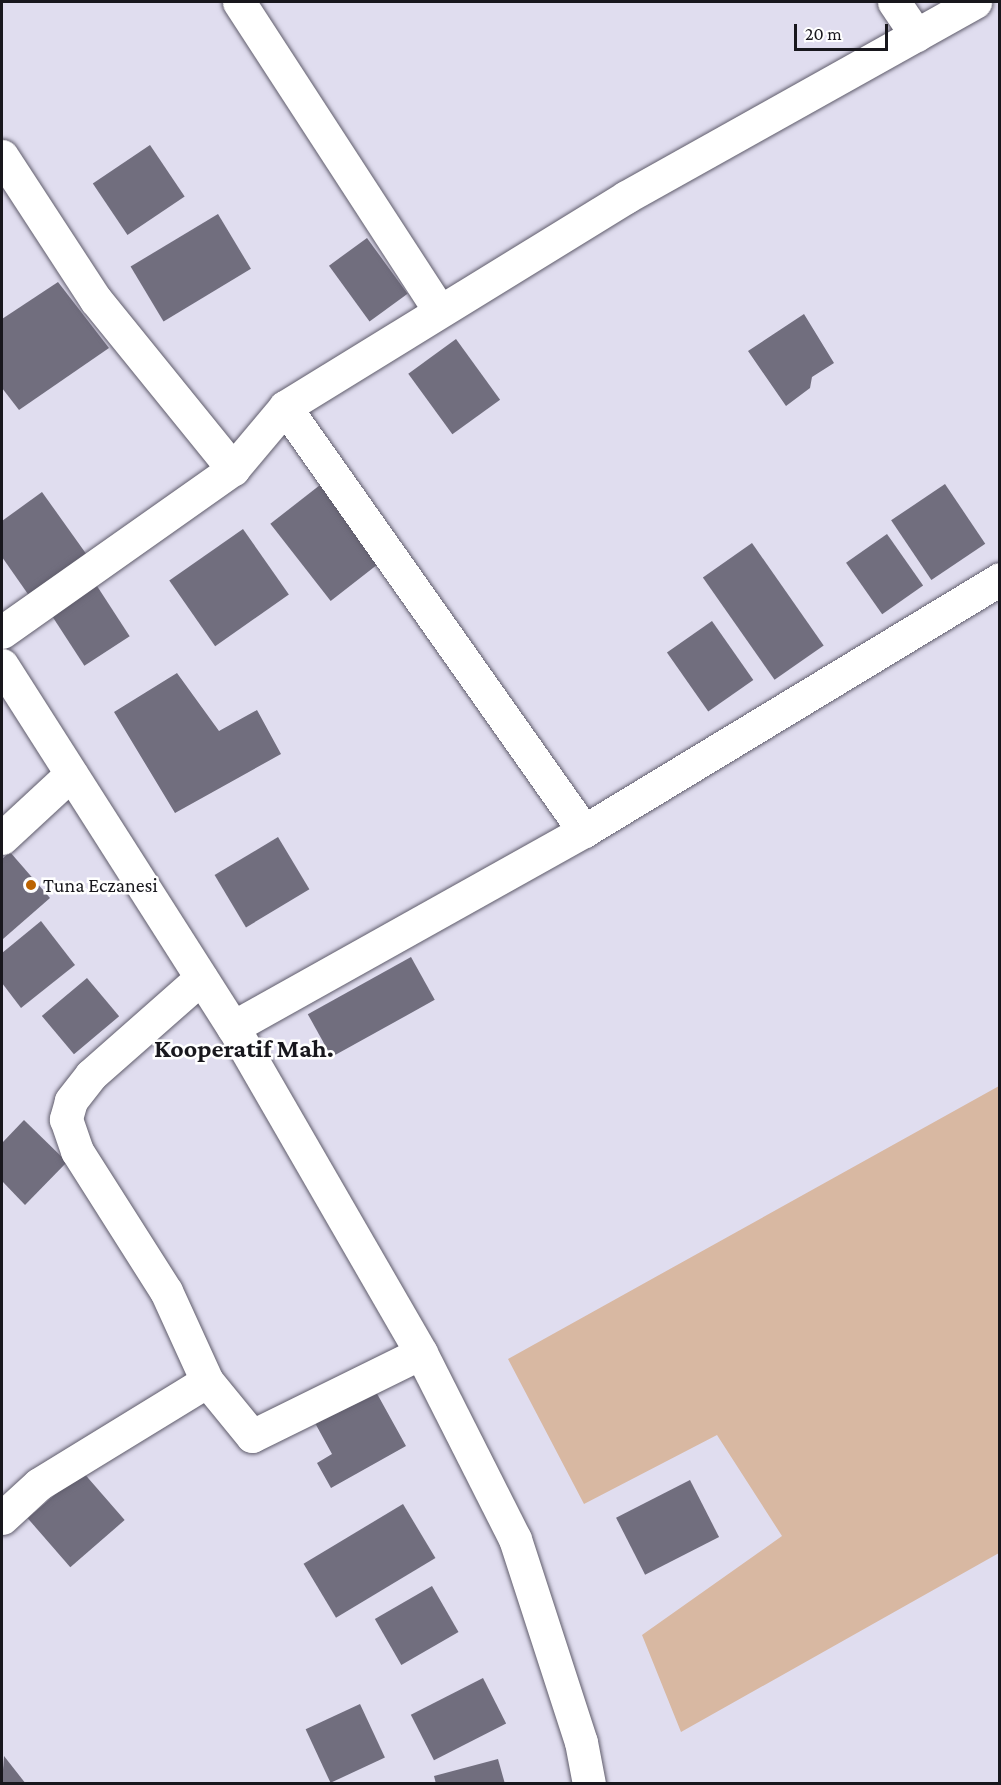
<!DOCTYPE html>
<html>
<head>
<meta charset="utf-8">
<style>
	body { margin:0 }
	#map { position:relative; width:1001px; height:1785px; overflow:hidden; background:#e0ddef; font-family:"Crimson Pro",serif }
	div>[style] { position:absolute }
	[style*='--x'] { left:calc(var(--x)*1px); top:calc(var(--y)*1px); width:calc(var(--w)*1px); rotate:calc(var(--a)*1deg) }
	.green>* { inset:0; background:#d8b8a2 }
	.building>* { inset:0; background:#716e7e; transform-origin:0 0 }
	.roads { filter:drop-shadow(0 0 2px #5f5c6b) drop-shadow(0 0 2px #5f5c6b) }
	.minor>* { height:33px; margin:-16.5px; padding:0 16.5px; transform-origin:16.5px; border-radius:16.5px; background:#fff }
	.major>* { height:33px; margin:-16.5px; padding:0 16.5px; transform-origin:16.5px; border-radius:16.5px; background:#fff }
	.dots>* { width:16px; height:16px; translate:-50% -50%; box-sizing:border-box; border:3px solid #fff; border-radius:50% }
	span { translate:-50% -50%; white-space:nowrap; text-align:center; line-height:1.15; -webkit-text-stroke:5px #fff; paint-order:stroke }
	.poi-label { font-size:20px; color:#18171d }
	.left { translate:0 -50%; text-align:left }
	.district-label { font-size:26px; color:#18171d; font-weight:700 }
	.frame { position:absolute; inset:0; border:3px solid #18171d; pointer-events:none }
	.scale { position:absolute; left:794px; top:24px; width:94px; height:27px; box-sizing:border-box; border:3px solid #18171d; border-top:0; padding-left:8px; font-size:18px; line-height:21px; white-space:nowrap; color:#18171d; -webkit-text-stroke:4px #fff; paint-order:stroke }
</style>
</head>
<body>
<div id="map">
	<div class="green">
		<div style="clip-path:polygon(999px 1086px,999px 1553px,681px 1732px,642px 1635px,782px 1536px,717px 1435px,584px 1504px,508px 1359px)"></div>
	</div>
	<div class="building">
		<div style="left:150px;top:145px;width:62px;height:69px;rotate:56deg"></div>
		<div style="left:218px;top:214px;width:64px;height:102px;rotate:59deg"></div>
		<div style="left:367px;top:238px;width:69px;height:47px;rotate:54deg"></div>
		<div style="clip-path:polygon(58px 282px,109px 348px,19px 410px,2px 388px,2px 319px)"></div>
		<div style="clip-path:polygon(804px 314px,834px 363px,812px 377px,810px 388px,786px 406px,748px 351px)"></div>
		<div style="left:456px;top:339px;width:75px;height:59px;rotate:54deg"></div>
		<div style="left:945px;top:484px;width:72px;height:65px;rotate:56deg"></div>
		<div style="left:320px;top:485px;width:98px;height:63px;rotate:52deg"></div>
		<div style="clip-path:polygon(42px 492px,87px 555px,30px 597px,2px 557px,2px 521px)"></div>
		<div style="left:243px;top:529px;width:80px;height:90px;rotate:55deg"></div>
		<div style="left:887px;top:534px;width:63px;height:50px;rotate:55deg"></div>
		<div style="left:752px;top:543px;width:125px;height:60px;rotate:55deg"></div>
		<div style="left:97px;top:586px;width:60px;height:54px;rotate:57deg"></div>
		<div style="left:712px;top:621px;width:72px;height:55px;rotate:55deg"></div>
		<div style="clip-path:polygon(177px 673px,219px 731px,257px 710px,281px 754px,175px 813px,114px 712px)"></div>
		<div style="left:278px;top:837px;width:61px;height:74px;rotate:59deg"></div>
		<div style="clip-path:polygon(10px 852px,50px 898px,3px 939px,2px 859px)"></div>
		<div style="clip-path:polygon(41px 921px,75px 965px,21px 1008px,2px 983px,2px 953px)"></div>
		<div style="left:411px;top:957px;width:49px;height:118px;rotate:61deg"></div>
		<div style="left:87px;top:978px;width:50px;height:59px;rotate:50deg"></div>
		<div style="clip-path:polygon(24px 1120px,67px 1162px,25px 1205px,2px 1181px,2px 1143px)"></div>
		<div style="clip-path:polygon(375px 1390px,406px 1446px,331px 1488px,317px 1463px,332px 1454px,315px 1423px)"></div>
		<div style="left:82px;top:1471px;width:65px;height:72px;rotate:49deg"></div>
		<div style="left:690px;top:1480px;width:64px;height:83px;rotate:63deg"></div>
		<div style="left:403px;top:1504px;width:63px;height:116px;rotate:59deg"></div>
		<div style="left:432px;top:1586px;width:53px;height:66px;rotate:60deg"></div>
		<div style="left:483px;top:1678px;width:51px;height:81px;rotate:63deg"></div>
		<div style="left:360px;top:1704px;width:59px;height:60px;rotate:65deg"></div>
		<div style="clip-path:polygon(4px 1756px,26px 1784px,2px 1784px)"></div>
		<div style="clip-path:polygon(498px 1759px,505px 1784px,436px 1784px,434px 1776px)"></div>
	</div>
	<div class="roads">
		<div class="minor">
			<div style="--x:239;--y:2;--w:367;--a:57"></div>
			<div style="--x:894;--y:2;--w:40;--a:56"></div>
			<div style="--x:2;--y:156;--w:172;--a:56.9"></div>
			<div style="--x:96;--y:300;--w:218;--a:51"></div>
			<div style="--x:285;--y:407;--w:519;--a:54.81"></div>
			<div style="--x:2;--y:632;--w:283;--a:-35.2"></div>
			<div style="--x:233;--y:469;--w:81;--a:-50"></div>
			<div style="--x:285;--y:407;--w:400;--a:-31.6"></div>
			<div style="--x:626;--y:197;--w:400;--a:-29.2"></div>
			<div style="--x:2;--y:838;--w:94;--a:-42.8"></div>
			<div style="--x:201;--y:978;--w:147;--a:138.6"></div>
			<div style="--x:91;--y:1075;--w:33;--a:128"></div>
			<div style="--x:71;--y:1101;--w:19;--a:106"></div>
			<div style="--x:66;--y:1119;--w:34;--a:71"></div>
			<div style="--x:77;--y:1151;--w:166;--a:57.6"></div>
			<div style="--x:166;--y:1291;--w:99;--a:65.5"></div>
			<div style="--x:207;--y:1381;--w:71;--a:50.7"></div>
			<div style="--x:252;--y:1436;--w:188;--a:-26.2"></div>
			<div style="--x:233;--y:1027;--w:402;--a:-29.2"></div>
			<div style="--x:584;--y:831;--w:486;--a:-31.2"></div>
			<div style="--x:2;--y:1518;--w:50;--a:-42.6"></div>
			<div style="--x:39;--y:1484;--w:197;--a:-31.5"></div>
		</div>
		<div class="major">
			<div style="--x:2;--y:665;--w:429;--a:57.5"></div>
			<div style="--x:233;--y:1027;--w:376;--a:60"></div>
			<div style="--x:421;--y:1353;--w:208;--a:63.2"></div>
			<div style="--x:515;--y:1539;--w:213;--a:72"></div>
			<div style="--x:581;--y:1742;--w:43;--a:79.2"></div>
		</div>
	</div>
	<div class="dots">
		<div style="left:31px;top:885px;background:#bc6300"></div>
	</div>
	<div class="poi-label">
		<span class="left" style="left:43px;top:885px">Tuna Eczanesi</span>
	</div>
	<div class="district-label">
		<span style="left:244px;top:1049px">Kooperatif Mah.</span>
	</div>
	<div class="frame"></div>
	<div class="scale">20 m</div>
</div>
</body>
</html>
